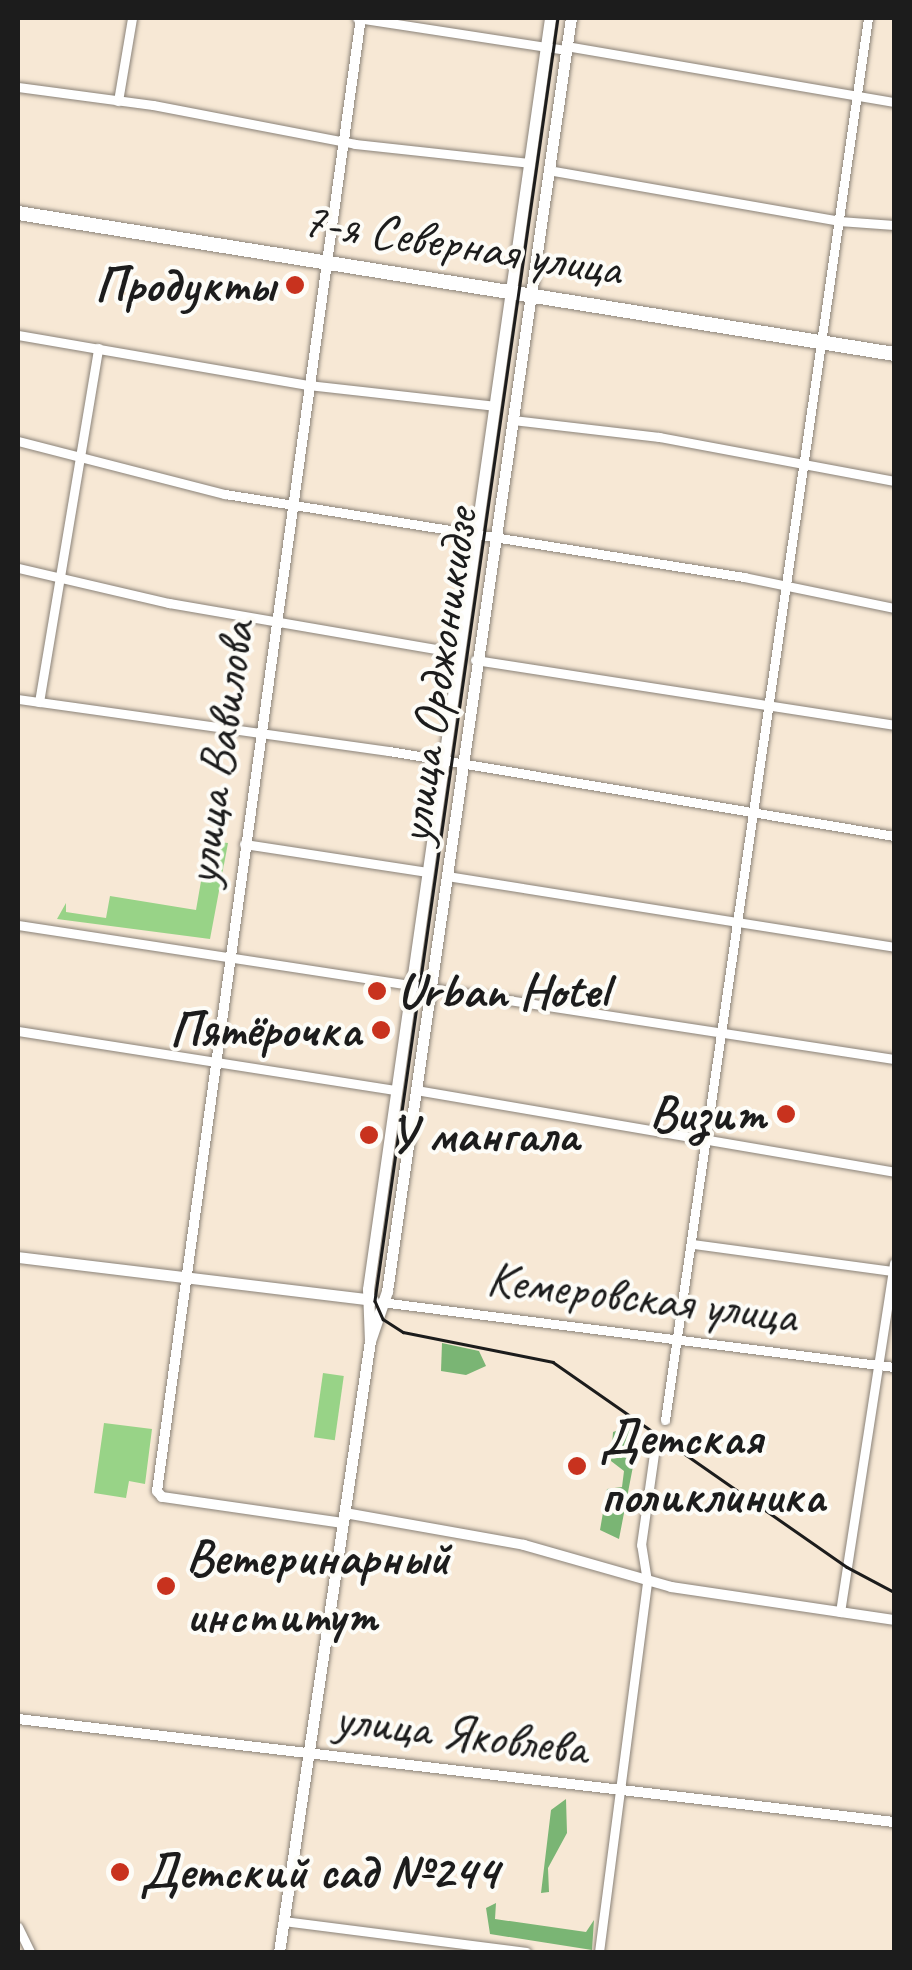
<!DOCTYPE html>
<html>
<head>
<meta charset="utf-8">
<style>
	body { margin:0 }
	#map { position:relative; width:912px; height:1970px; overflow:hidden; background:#f7e8d5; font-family:Caveat,sans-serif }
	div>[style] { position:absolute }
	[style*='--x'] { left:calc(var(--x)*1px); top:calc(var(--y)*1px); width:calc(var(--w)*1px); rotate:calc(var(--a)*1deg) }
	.green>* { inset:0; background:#98d387; transform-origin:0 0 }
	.forest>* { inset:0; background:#7ab574 }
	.roads { filter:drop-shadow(0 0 2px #8a8278) drop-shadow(0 0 2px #8a8278) }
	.minor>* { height:9px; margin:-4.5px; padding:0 4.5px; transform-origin:4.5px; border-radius:4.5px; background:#fff }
	.tertiary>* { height:10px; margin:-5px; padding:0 5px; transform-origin:5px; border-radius:5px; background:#fff }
	.secondary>* { height:11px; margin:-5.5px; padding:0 5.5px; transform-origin:5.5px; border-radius:5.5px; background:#fff }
	.primary>* { height:14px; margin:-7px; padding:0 7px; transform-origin:7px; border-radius:7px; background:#fff }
	.tram>* { height:2.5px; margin:-1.25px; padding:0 1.25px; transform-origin:1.25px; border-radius:1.25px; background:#1c1c1c }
	.dots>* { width:28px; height:28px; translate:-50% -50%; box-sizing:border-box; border:5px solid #fdfcf7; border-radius:50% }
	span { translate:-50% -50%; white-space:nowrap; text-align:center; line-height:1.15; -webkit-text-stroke:8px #fdfcf7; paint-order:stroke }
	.street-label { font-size:50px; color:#1c1c1c }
	.poi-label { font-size:50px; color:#1c1c1c; font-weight:700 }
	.right { translate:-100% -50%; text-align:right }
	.left { translate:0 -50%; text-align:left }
	.frame { position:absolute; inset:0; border:20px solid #1c1c1c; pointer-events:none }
</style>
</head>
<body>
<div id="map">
	<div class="green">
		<div style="clip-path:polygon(208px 841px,228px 843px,210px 939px,57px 919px,66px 903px,66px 912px,106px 918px,110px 896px,196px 910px)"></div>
		<div style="left:323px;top:1373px;width:21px;height:65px;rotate:8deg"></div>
		<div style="clip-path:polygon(104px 1423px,152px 1429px,145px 1484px,129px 1481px,126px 1498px,94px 1493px)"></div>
	</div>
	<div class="forest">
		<div style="clip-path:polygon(442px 1343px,479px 1351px,486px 1366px,466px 1375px,441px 1371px)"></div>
		<div style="clip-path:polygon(632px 1425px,640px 1430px,619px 1539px,600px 1530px,607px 1489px,622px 1487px,624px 1471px,611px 1461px,613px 1432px)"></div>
		<div style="clip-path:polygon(566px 1799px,567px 1833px,548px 1868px,549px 1892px,541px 1893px,551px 1810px)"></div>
		<div style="clip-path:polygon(496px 1903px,495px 1919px,586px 1932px,594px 1920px,592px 1950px,490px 1934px,486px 1908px)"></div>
	</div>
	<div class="roads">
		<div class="minor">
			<div style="--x:357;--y:18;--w:211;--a:8.7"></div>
			<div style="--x:566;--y:46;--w:333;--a:9.7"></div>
			<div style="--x:18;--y:87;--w:136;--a:7.6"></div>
			<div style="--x:153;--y:105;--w:206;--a:10.9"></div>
			<div style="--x:355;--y:144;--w:175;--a:6.2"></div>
			<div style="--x:118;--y:101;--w:84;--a:-80.4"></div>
			<div style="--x:548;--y:170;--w:295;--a:9.9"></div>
			<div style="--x:839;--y:221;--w:55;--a:4.2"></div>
			<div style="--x:18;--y:335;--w:294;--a:9.8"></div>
			<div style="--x:308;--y:385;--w:187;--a:6.4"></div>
			<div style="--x:513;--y:420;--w:147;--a:6.6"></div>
			<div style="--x:659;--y:437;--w:239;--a:10.6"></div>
			<div style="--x:18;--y:441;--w:214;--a:14.4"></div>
			<div style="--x:225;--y:494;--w:526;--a:9.09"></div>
			<div style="--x:744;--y:577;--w:153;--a:11.7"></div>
			<div style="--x:18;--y:568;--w:155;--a:13.1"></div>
			<div style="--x:169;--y:603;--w:294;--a:9.8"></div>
			<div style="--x:475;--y:660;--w:424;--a:8.8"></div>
			<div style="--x:18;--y:699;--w:375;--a:8"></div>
			<div style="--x:389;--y:751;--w:512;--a:9.55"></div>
			<div style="--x:39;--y:702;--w:359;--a:-80.5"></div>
			<div style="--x:244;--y:844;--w:186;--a:8.7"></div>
			<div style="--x:447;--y:876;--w:453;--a:9"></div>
			<div style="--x:18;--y:925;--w:886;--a:8.7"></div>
			<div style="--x:18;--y:1031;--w:383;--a:8.9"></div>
			<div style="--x:416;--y:1090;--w:485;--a:9.7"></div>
			<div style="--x:693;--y:1244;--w:202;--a:7.7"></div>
			<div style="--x:381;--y:1302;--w:517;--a:7.22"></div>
			<div style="--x:665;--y:1420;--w:1417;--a:-81.76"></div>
			<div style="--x:840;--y:1612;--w:353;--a:-81.2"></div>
			<div style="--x:284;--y:1921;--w:244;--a:7.3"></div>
			<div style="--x:18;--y:1927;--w:28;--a:64"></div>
			<div style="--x:599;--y:1952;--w:374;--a:-82.6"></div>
			<div style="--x:647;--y:1581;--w:36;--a:-99"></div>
			<div style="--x:641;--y:1545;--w:106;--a:-81.9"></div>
		</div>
		<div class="tertiary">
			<div style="--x:345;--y:1513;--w:182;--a:10.1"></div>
			<div style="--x:524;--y:1545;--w:153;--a:15.9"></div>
			<div style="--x:671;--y:1587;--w:225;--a:8.4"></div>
			<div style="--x:343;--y:1523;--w:183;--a:-171.8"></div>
			<div style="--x:162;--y:1497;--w:8;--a:-130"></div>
			<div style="--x:157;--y:1491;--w:1487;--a:-82.12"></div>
			<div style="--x:18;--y:1719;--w:882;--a:6.71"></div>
		</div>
		<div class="secondary">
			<div style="--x:18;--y:1257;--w:357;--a:6.9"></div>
			<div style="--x:370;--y:1341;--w:52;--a:-92.2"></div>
			<div style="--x:368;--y:1289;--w:1284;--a:-81.85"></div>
			<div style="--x:279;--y:1952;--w:618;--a:-81.53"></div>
			<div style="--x:370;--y:1341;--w:53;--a:-71.2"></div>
			<div style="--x:387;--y:1291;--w:1286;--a:-81.78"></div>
		</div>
		<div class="primary">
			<div style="--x:18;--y:213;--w:887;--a:9.14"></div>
		</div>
	</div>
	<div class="tram">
		<div style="--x:558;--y:18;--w:1296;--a:98.12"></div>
		<div style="--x:375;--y:1301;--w:20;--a:66"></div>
		<div style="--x:383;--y:1319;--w:24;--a:33"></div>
		<div style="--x:403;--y:1332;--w:153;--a:11.3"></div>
		<div style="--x:553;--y:1362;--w:358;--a:34.9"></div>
		<div style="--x:847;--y:1567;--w:53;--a:28"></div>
	</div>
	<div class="dots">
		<div style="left:295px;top:285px;background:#c8321e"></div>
		<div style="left:377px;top:991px;background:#c8321e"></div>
		<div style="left:381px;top:1030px;background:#c8321e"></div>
		<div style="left:786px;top:1114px;background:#c8321e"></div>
		<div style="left:369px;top:1135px;background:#c8321e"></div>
		<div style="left:577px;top:1466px;background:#c8321e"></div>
		<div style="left:166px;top:1586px;background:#c8321e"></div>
		<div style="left:120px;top:1872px;background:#c8321e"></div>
	</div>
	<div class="street-label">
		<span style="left:462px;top:244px;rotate:9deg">7-я Северная улица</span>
		<span style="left:437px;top:676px;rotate:-82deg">улица Орджоникидзе</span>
		<span style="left:219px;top:753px;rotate:-82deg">улица Вавилова</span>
		<span style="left:642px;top:1297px;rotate:7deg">Кемеровская улица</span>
		<span style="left:461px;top:1733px;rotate:7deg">улица Яковлева</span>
	</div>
	<div class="poi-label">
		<span class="right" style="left:275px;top:285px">Продукты</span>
		<span class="left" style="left:397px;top:991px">Urban Hotel</span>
		<span class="right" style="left:361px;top:1030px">Пятёрочка</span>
		<span class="right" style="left:766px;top:1114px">Визит</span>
		<span class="left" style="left:389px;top:1135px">У мангала</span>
		<span class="left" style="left:600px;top:1466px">Детская<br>поликлиника</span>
		<span class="left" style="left:186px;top:1586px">Ветеринарный<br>институт</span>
		<span class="left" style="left:140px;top:1872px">Детский сад №244</span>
	</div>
	<div class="frame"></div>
</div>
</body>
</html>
